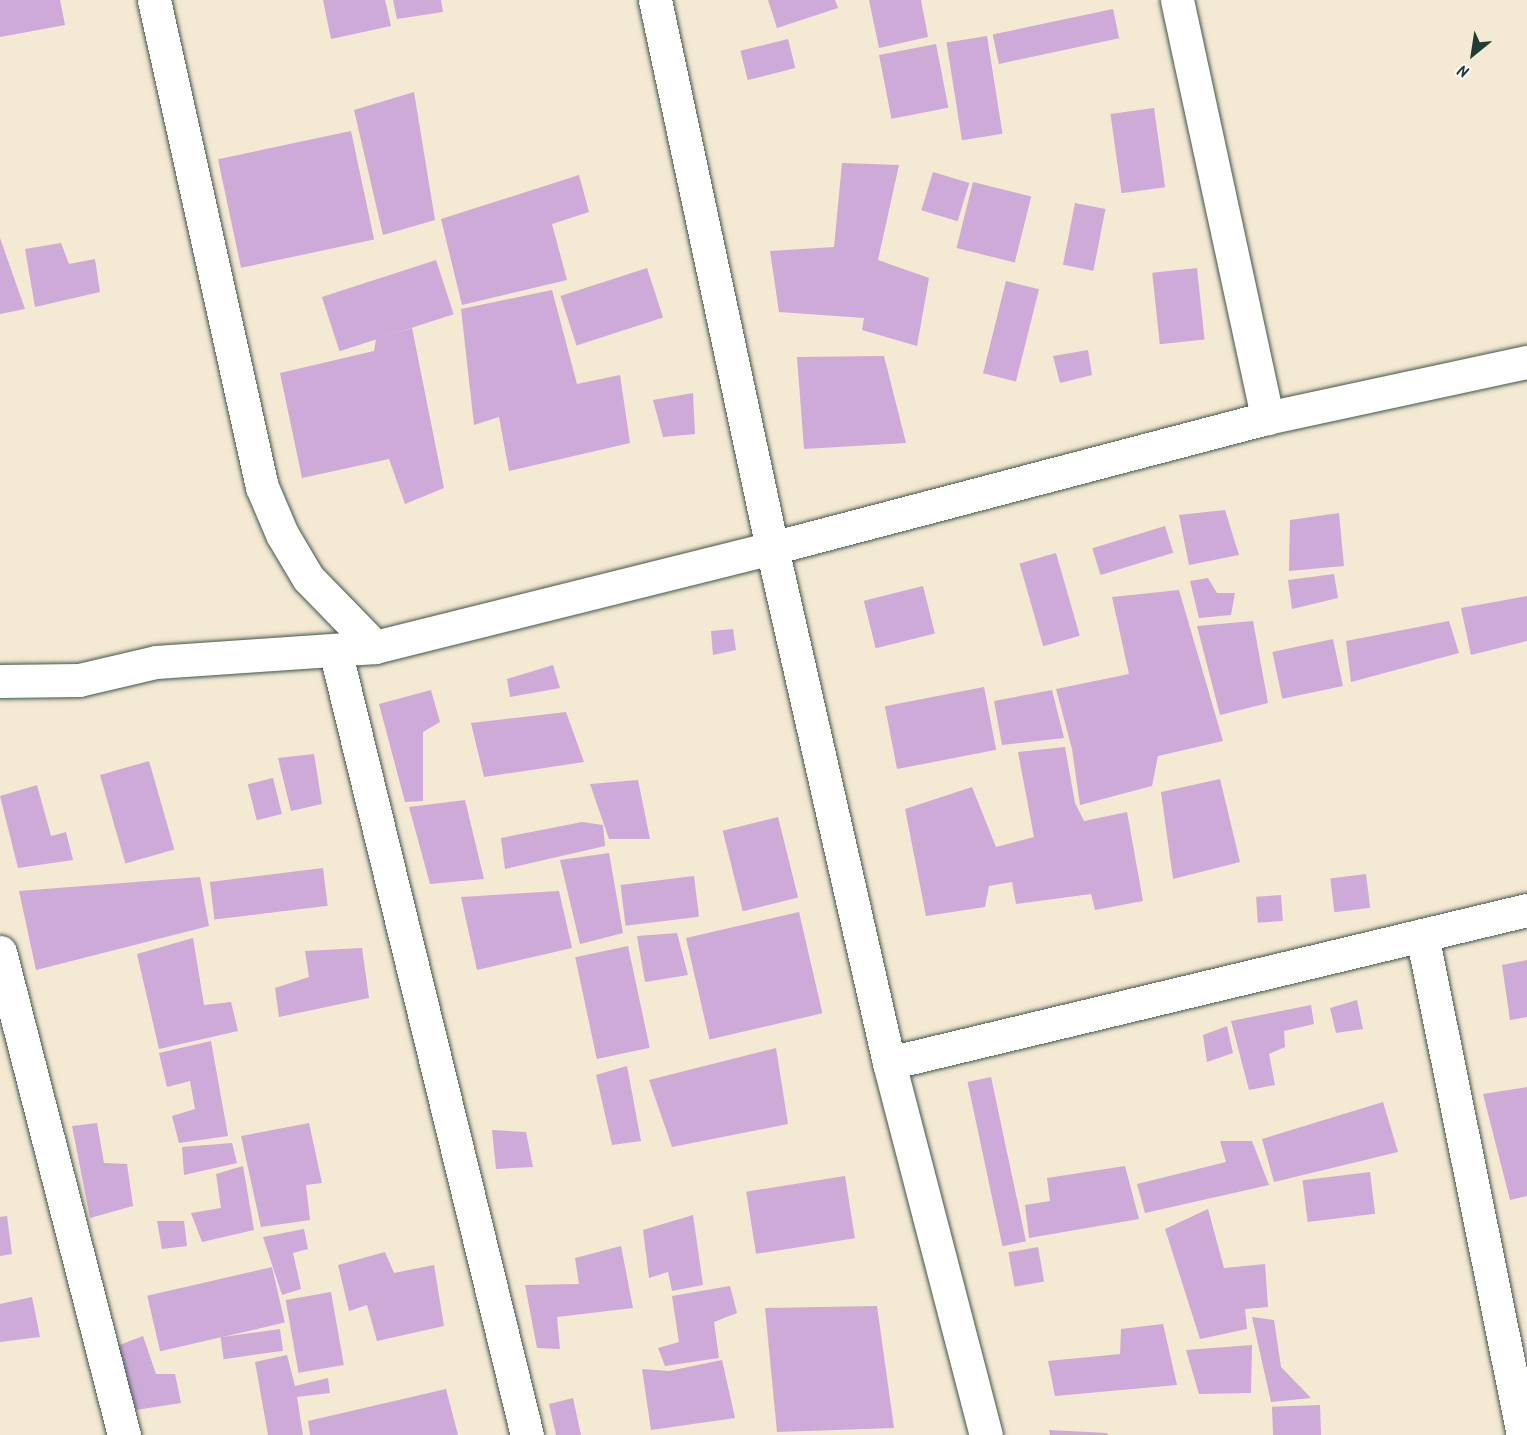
<!DOCTYPE html>
<html>
<head>
<meta charset="utf-8">
<style>
	body { margin:0 }
	#map { position:relative; width:1527px; height:1435px; overflow:hidden; background:#f4e9d2; font-family:Kalam,sans-serif }
	div>[style] { position:absolute }
	[style*='--x'] { left:calc(var(--x)*1px); top:calc(var(--y)*1px); width:calc(var(--w)*1px); rotate:calc(var(--a)*1deg) }
	.building>* { inset:0; background:#ceaad9; transform-origin:0 0 }
	.roads { filter:drop-shadow(0 0 2px #3f574c) drop-shadow(0 0 2px #3f574c) }
	.minor>* { height:33px; margin:-16.5px; padding:0 16.5px; transform-origin:16.5px; border-radius:16.5px; background:#fff }
	span { translate:-50% -50%; white-space:nowrap; text-align:center; line-height:1.15; -webkit-text-stroke:6px #fdfcf7; paint-order:stroke }
	.north { position:absolute; left:1443px; top:24px; width:60px; height:60px; -webkit-text-stroke:4px #fdfcf7; paint-order:stroke; rotate:210deg; font-size:16px; font-weight:700; line-height:24px; text-align:center; color:#1f3d34 }
	.north::after { content:''; display:block; margin:auto; width:21px; height:27px; background:#1f3d34; clip-path:polygon(50% 0,100% 100%,50% 72%,0 100%) }
</style>
</head>
<body>
<div id="map">
	<div class="building">
		<div style="clip-path:polygon(0 0,60px 0,65px 25px,0 37px)"></div>
		<div style="clip-path:polygon(323px 0,385px 0,391px 26px,331px 39px)"></div>
		<div style="clip-path:polygon(393px 0,441px 0,443px 12px,397px 19px)"></div>
		<div style="clip-path:polygon(768px 0,835px 0,838px 8px,777px 28px)"></div>
		<div style="clip-path:polygon(869px 0,921px 0,928px 37px,879px 48px)"></div>
		<div style="left:1113px;top:9px;width:30px;height:123px;rotate:78deg"></div>
		<div style="left:987px;top:36px;width:99px;height:41px;rotate:81deg"></div>
		<div style="left:788px;top:39px;width:30px;height:49px;rotate:76deg"></div>
		<div style="left:936px;top:44px;width:65px;height:58px;rotate:79deg"></div>
		<div style="clip-path:polygon(414px 92px,435px 220px,383px 235px,354px 110px)"></div>
		<div style="left:1154px;top:108px;width:80px;height:44px;rotate:82deg"></div>
		<div style="left:351px;top:131px;width:111px;height:136px;rotate:78deg"></div>
		<div style="clip-path:polygon(842px 163px,899px 165px,878px 260px,929px 278px,917px 346px,862px 330px,864px 318px,779px 312px,770px 251px,834px 247px)"></div>
		<div style="left:933px;top:172px;width:38px;height:40px;rotate:17deg"></div>
		<div style="clip-path:polygon(579px 175px,589px 212px,552px 224px,567px 280px,462px 305px,441px 219px)"></div>
		<div style="left:973px;top:182px;width:60px;height:68px;rotate:14deg"></div>
		<div style="left:1075px;top:203px;width:31px;height:63px;rotate:11deg"></div>
		<div style="clip-path:polygon(0 238px,25px 309px,0 314px)"></div>
		<div style="clip-path:polygon(61px 243px,69px 264px,95px 259px,100px 292px,35px 307px,25px 249px)"></div>
		<div style="left:436px;top:260px;width:57px;height:120px;rotate:72deg"></div>
		<div style="left:647px;top:268px;width:52px;height:91px;rotate:72deg"></div>
		<div style="left:1197px;top:268px;width:72px;height:45px;rotate:84deg"></div>
		<div style="left:1006px;top:281px;width:34px;height:95px;rotate:14deg"></div>
		<div style="clip-path:polygon(552px 290px,577px 384px,620px 375px,630px 443px,509px 471px,499px 417px,474px 425px,461px 309px)"></div>
		<div style="clip-path:polygon(412px 328px,444px 488px,405px 504px,389px 459px,302px 478px,280px 373px,374px 351px,376px 339px)"></div>
		<div style="clip-path:polygon(1088px 350px,1092px 375px,1060px 383px,1053px 356px)"></div>
		<div style="clip-path:polygon(884px 356px,906px 443px,804px 449px,797px 357px)"></div>
		<div style="clip-path:polygon(693px 393px,695px 434px,663px 437px,653px 400px)"></div>
		<div style="clip-path:polygon(1225px 510px,1239px 555px,1189px 565px,1179px 515px)"></div>
		<div style="clip-path:polygon(1339px 513px,1344px 566px,1289px 571px,1290px 520px)"></div>
		<div style="left:1165px;top:526px;width:28px;height:76px;rotate:73deg"></div>
		<div style="left:1056px;top:553px;width:86px;height:38px;rotate:74deg"></div>
		<div style="clip-path:polygon(1334px 574px,1338px 598px,1292px 609px,1288px 580px)"></div>
		<div style="clip-path:polygon(1208px 578px,1217px 593px,1235px 593px,1231px 615px,1199px 618px,1190px 581px)"></div>
		<div style="left:923px;top:586px;width:49px;height:61px;rotate:76deg"></div>
		<div style="clip-path:polygon(1179px 590px,1223px 741px,1158px 756px,1152px 786px,1080px 805px,1072px 749px,1056px 689px,1129px 674px,1112px 597px)"></div>
		<div style="clip-path:polygon(1527px 596px,1527px 641px,1471px 655px,1461px 608px)"></div>
		<div style="clip-path:polygon(1253px 621px,1268px 703px,1220px 715px,1197px 626px)"></div>
		<div style="clip-path:polygon(1449px 621px,1459px 653px,1351px 682px,1346px 641px)"></div>
		<div style="clip-path:polygon(733px 629px,736px 650px,713px 655px,711px 631px)"></div>
		<div style="left:1333px;top:639px;width:48px;height:62px;rotate:78deg"></div>
		<div style="clip-path:polygon(553px 665px,560px 688px,510px 697px,507px 679px)"></div>
		<div style="left:984px;top:687px;width:64px;height:101px;rotate:79deg"></div>
		<div style="clip-path:polygon(431px 690px,440px 722px,423px 732px,423px 801px,405px 802px,379px 704px)"></div>
		<div style="clip-path:polygon(1052px 690px,1064px 738px,1002px 745px,994px 701px)"></div>
		<div style="clip-path:polygon(566px 712px,584px 762px,484px 777px,471px 723px)"></div>
		<div style="clip-path:polygon(1065px 747px,1075px 803px,1084px 821px,1127px 812px,1143px 901px,1095px 910px,1091px 894px,1016px 904px,1012px 882px,989px 886px,985px 907px,926px 916px,905px 809px,972px 787px,996px 847px,1034px 837px,1018px 752px)"></div>
		<div style="clip-path:polygon(314px 754px,322px 804px,291px 811px,278px 758px)"></div>
		<div style="left:149px;top:761px;width:92px;height:51px;rotate:74deg"></div>
		<div style="left:273px;top:778px;width:37px;height:26px;rotate:76deg"></div>
		<div style="clip-path:polygon(1220px 779px,1240px 862px,1173px 879px,1161px 792px)"></div>
		<div style="clip-path:polygon(638px 780px,650px 839px,609px 839px,590px 784px)"></div>
		<div style="clip-path:polygon(37px 785px,51px 836px,66px 832px,73px 860px,18px 868px,0 796px)"></div>
		<div style="clip-path:polygon(465px 800px,484px 879px,430px 884px,409px 807px)"></div>
		<div style="left:778px;top:817px;width:83px;height:57px;rotate:76deg"></div>
		<div style="clip-path:polygon(582px 822px,603px 825px,605px 846px,505px 869px,501px 838px)"></div>
		<div style="clip-path:polygon(609px 853px,623px 933px,580px 944px,560px 860px)"></div>
		<div style="left:323px;top:868px;width:38px;height:114px;rotate:83deg"></div>
		<div style="left:1366px;top:874px;width:34px;height:36px;rotate:83deg"></div>
		<div style="left:694px;top:876px;width:41px;height:74px;rotate:83deg"></div>
		<div style="clip-path:polygon(200px 877px,209px 926px,36px 970px,19px 891px)"></div>
		<div style="clip-path:polygon(559px 891px,572px 948px,477px 970px,461px 897px)"></div>
		<div style="left:1281px;top:895px;width:26px;height:25px;rotate:86deg"></div>
		<div style="left:799px;top:912px;width:104px;height:116px;rotate:77deg"></div>
		<div style="clip-path:polygon(677px 933px,688px 975px,645px 982px,637px 936px)"></div>
		<div style="clip-path:polygon(193px 938px,204px 1005px,231px 1002px,238px 1031px,159px 1049px,137px 954px)"></div>
		<div style="left:628px;top:946px;width:104px;height:54px;rotate:78deg"></div>
		<div style="clip-path:polygon(362px 948px,369px 998px,279px 1017px,275px 988px,309px 977px,305px 951px)"></div>
		<div style="clip-path:polygon(1527px 960px,1527px 1017px,1510px 1020px,1502px 965px)"></div>
		<div style="clip-path:polygon(1357px 1000px,1363px 1029px,1336px 1033px,1330px 1008px)"></div>
		<div style="clip-path:polygon(1311px 1005px,1314px 1024px,1284px 1031px,1285px 1047px,1269px 1054px,1275px 1085px,1249px 1090px,1231px 1021px)"></div>
		<div style="clip-path:polygon(1227px 1026px,1233px 1053px,1207px 1062px,1203px 1035px)"></div>
		<div style="clip-path:polygon(211px 1041px,228px 1136px,179px 1143px,172px 1116px,195px 1109px,190px 1081px,167px 1087px,159px 1053px)"></div>
		<div style="clip-path:polygon(776px 1048px,788px 1124px,672px 1147px,649px 1080px)"></div>
		<div style="clip-path:polygon(627px 1066px,641px 1141px,612px 1145px,596px 1075px)"></div>
		<div style="left:991px;top:1077px;width:168px;height:24px;rotate:78deg"></div>
		<div style="clip-path:polygon(1527px 1087px,1527px 1196px,1510px 1200px,1483px 1094px)"></div>
		<div style="clip-path:polygon(1383px 1102px,1398px 1152px,1274px 1182px,1262px 1139px)"></div>
		<div style="clip-path:polygon(97px 1123px,104px 1163px,127px 1164px,133px 1206px,90px 1218px,72px 1126px)"></div>
		<div style="clip-path:polygon(309px 1123px,322px 1183px,306px 1185px,310px 1220px,261px 1227px,241px 1136px)"></div>
		<div style="clip-path:polygon(492px 1130px,526px 1132px,533px 1167px,496px 1169px)"></div>
		<div style="clip-path:polygon(1220px 1141px,1252px 1141px,1269px 1185px,1145px 1213px,1137px 1184px,1226px 1162px)"></div>
		<div style="clip-path:polygon(232px 1143px,237px 1163px,184px 1175px,182px 1147px)"></div>
		<div style="clip-path:polygon(243px 1166px,254px 1230px,202px 1242px,191px 1213px,221px 1208px,216px 1174px)"></div>
		<div style="clip-path:polygon(1125px 1166px,1139px 1219px,1029px 1238px,1025px 1205px,1050px 1201px,1047px 1178px)"></div>
		<div style="left:1370px;top:1172px;width:42px;height:68px;rotate:83deg"></div>
		<div style="left:845px;top:1176px;width:63px;height:100px;rotate:81deg"></div>
		<div style="clip-path:polygon(1208px 1209px,1224px 1268px,1265px 1264px,1268px 1307px,1245px 1309px,1247px 1329px,1200px 1339px,1165px 1229px)"></div>
		<div style="clip-path:polygon(693px 1215px,703px 1285px,672px 1291px,668px 1272px,649px 1278px,643px 1230px)"></div>
		<div style="clip-path:polygon(7px 1216px,12px 1254px,0 1256px,0 1217px)"></div>
		<div style="clip-path:polygon(157px 1221px,184px 1221px,187px 1246px,162px 1249px)"></div>
		<div style="clip-path:polygon(304px 1229px,308px 1249px,293px 1253px,301px 1289px,282px 1295px,263px 1237px)"></div>
		<div style="clip-path:polygon(621px 1246px,633px 1308px,557px 1317px,560px 1349px,537px 1348px,525px 1285px,579px 1284px,575px 1258px)"></div>
		<div style="left:1038px;top:1247px;width:35px;height:30px;rotate:80deg"></div>
		<div style="clip-path:polygon(385px 1252px,394px 1273px,434px 1265px,444px 1326px,377px 1341px,367px 1305px,349px 1311px,338px 1265px)"></div>
		<div style="left:272px;top:1267px;width:57px;height:128px;rotate:77deg"></div>
		<div style="clip-path:polygon(730px 1286px,737px 1313px,714px 1322px,719px 1358px,665px 1366px,658px 1348px,679px 1342px,672px 1296px)"></div>
		<div style="left:331px;top:1292px;width:74px;height:46px;rotate:80deg"></div>
		<div style="clip-path:polygon(32px 1297px,40px 1337px,0 1342px,0 1304px)"></div>
		<div style="clip-path:polygon(877px 1306px,894px 1428px,777px 1432px,765px 1308px)"></div>
		<div style="clip-path:polygon(1252px 1317px,1274px 1320px,1281px 1367px,1311px 1398px,1271px 1402px)"></div>
		<div style="clip-path:polygon(1163px 1324px,1177px 1385px,1055px 1396px,1048px 1361px,1120px 1354px,1121px 1329px)"></div>
		<div style="left:280px;top:1329px;width:22px;height:60px;rotate:82deg"></div>
		<div style="clip-path:polygon(143px 1336px,156px 1374px,175px 1374px,181px 1403px,136px 1410px,117px 1346px)"></div>
		<div style="clip-path:polygon(1252px 1345px,1251px 1393px,1199px 1394px,1186px 1350px)"></div>
		<div style="clip-path:polygon(287px 1355px,295px 1386px,328px 1378px,330px 1393px,297px 1397px,303px 1435px,268px 1435px,255px 1362px)"></div>
		<div style="clip-path:polygon(722px 1360px,735px 1418px,651px 1430px,642px 1369px,669px 1371px)"></div>
		<div style="clip-path:polygon(446px 1389px,458px 1435px,310px 1435px,308px 1421px)"></div>
		<div style="clip-path:polygon(573px 1398px,581px 1435px,556px 1435px,549px 1404px)"></div>
		<div style="left:1320px;top:1405px;width:30px;height:48px;rotate:88deg"></div>
		<div style="clip-path:polygon(1049px 1430px,1107px 1433px,1108px 1435px,1050px 1435px)"></div>
	</div>
	<div class="roads">
		<div class="minor">
			<div style="--x:154;--y:0;--w:499;--a:77.5"></div>
			<div style="--x:262;--y:487;--w:51;--a:66.9"></div>
			<div style="--x:282;--y:534;--w:51;--a:59.4"></div>
			<div style="--x:308;--y:578;--w:96;--a:45.8"></div>
			<div style="--x:655;--y:0;--w:560;--a:77.95"></div>
			<div style="--x:772;--y:548;--w:528;--a:77.2"></div>
			<div style="--x:889;--y:1063;--w:384;--a:75.4"></div>
			<div style="--x:1177;--y:0;--w:428;--a:77.8"></div>
			<div style="--x:335;--y:650;--w:808;--a:76.26"></div>
			<div style="--x:0;--y:681;--w:79;--a:-0.7"></div>
			<div style="--x:79;--y:680;--w:79;--a:-13.2"></div>
			<div style="--x:156;--y:662;--w:220;--a:-3.9"></div>
			<div style="--x:375;--y:647;--w:409;--a:-14"></div>
			<div style="--x:772;--y:548;--w:512;--a:-14.72"></div>
			<div style="--x:1267;--y:418;--w:266;--a:-12.2"></div>
			<div style="--x:1422;--y:935;--w:510;--a:78.58"></div>
			<div style="--x:0;--y:952;--w:499;--a:75.6"></div>
			<div style="--x:889;--y:1063;--w:656;--a:-13.49"></div>
		</div>
	</div>
	<div class="north">N</div>
</div>
</body>
</html>
